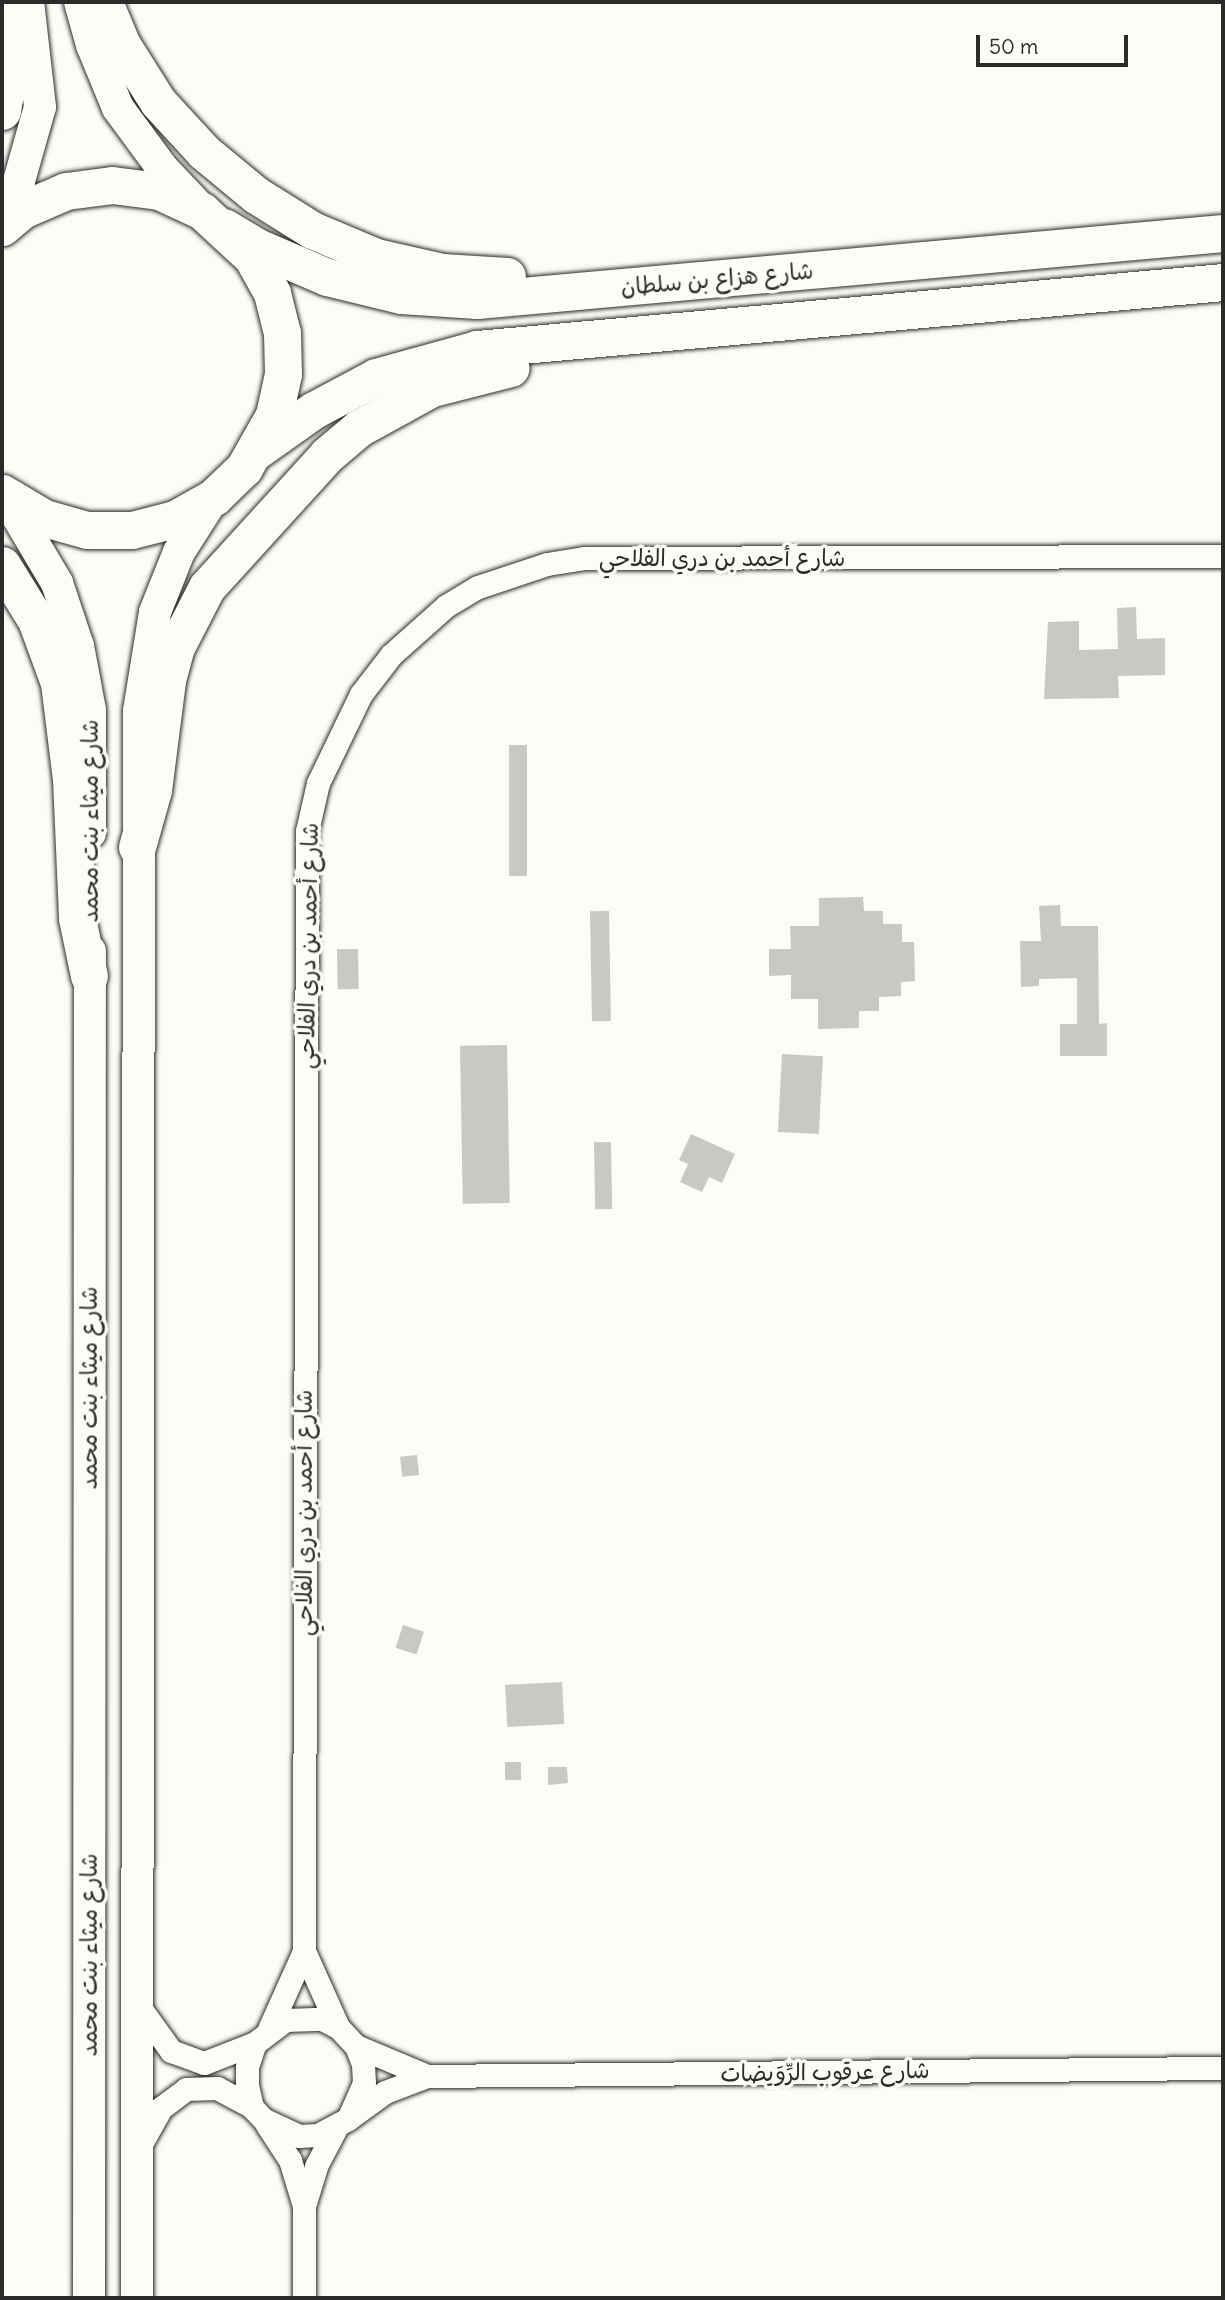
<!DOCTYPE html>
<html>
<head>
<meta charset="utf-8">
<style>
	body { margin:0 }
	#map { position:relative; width:1225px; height:2300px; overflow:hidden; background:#fdfcf7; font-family:Delius,"Playpen Sans Arabic",sans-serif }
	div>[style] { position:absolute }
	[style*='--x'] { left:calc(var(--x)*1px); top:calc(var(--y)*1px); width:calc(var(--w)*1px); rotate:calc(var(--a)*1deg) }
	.building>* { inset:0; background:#c9c8c4; transform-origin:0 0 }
	.roads { filter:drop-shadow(0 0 2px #2b2b2b) drop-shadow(0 0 2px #2b2b2b) }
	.minor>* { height:23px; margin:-11.5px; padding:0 11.5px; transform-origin:11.5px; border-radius:11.5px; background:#fdfcf7 }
	.secondary>* { height:32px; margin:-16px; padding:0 16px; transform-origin:16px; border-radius:16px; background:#fdfcf7 }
	.primary>* { height:37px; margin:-18.5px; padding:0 18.5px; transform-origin:18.5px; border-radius:18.5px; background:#fdfcf7 }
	span { translate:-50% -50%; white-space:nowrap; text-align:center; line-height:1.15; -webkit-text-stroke:7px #fdfcf7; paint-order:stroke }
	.street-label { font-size:23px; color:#2b2b2b }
	.frame { position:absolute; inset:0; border:4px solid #2b2b2b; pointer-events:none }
	.scale { position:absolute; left:976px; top:35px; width:152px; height:32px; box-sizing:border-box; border:4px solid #2b2b2b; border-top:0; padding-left:9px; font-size:21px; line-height:24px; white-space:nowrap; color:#2b2b2b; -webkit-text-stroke:5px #fdfcf7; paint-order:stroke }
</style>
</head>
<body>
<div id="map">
	<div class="building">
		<div style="clip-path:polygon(1136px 607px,1137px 639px,1165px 638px,1165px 675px,1118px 676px,1119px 698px,1044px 699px,1048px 622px,1079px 621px,1079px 650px,1118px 649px,1117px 608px)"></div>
		<div style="left:509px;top:745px;width:18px;height:131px"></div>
		<div style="clip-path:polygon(863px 897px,864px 911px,883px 911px,883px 924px,902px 924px,902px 942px,914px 942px,915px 981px,901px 982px,901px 996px,879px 997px,879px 1011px,859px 1011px,859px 1028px,818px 1029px,818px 999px,791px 999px,791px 975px,769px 976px,769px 949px,791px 949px,790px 926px,819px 926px,819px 898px)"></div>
		<div style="clip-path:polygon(1060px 905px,1061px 926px,1098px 926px,1099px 1024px,1107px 1023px,1107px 1056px,1060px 1056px,1060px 1024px,1077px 1024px,1077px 978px,1039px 979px,1039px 986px,1021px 987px,1020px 941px,1041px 941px,1039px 906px)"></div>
		<div style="left:609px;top:911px;width:110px;height:19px;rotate:89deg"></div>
		<div style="left:358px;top:949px;width:40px;height:21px;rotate:89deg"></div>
		<div style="left:507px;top:1045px;width:158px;height:47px;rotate:89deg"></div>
		<div style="left:782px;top:1054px;width:41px;height:78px;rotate:3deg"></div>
		<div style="clip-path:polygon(691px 1134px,735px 1154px,722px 1183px,709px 1177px,702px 1192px,680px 1182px,688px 1164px,679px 1160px)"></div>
		<div style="left:611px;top:1142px;width:67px;height:17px;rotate:89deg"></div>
		<div style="left:417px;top:1455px;width:20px;height:17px;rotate:84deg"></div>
		<div style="left:403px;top:1625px;width:22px;height:24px;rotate:18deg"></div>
		<div style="left:562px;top:1682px;width:42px;height:57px;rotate:87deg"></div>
		<div style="left:505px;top:1762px;width:16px;height:18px"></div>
		<div style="clip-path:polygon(548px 1767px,567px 1767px,568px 1783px,548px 1785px)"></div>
	</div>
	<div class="roads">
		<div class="minor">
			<div style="--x:304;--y:1951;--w:83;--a:65.9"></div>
			<div style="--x:138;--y:2005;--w:57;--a:54.3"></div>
			<div style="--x:171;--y:2051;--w:35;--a:20"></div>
			<div style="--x:204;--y:2063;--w:55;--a:-21.4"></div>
			<div style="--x:255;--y:2043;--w:38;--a:-37"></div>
			<div style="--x:285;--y:2020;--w:37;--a:-2"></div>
			<div style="--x:322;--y:2019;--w:18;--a:27"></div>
			<div style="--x:338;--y:2027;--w:26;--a:47"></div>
			<div style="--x:356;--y:2046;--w:19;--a:69"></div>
			<div style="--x:363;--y:2064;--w:19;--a:87"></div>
			<div style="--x:364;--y:2083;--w:39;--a:114"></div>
			<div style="--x:348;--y:2119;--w:34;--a:152"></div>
			<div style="--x:318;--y:2135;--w:19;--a:177"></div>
			<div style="--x:299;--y:2136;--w:38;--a:-155"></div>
			<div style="--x:264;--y:2120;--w:18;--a:-133"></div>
			<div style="--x:252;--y:2107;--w:22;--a:-103"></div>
			<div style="--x:247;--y:2086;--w:19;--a:-90"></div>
			<div style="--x:247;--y:2067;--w:25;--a:-72"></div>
			<div style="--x:269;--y:2029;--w:85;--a:-65.8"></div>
			<div style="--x:304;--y:1951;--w:1120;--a:-89.85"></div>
			<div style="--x:307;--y:831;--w:49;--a:-77.1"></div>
			<div style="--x:318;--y:783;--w:99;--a:-64.2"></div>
			<div style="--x:361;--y:694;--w:49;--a:-52.4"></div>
			<div style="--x:391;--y:655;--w:74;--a:-41.7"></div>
			<div style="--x:446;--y:606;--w:37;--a:-31"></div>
			<div style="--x:478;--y:587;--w:73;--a:-18.4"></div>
			<div style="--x:547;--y:564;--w:37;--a:-9"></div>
			<div style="--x:584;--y:558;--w:639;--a:-0.18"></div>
			<div style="--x:356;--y:2046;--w:77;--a:22.9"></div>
			<div style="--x:348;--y:2119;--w:46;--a:-36.1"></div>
			<div style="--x:385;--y:2092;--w:45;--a:-20.9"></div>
			<div style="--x:427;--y:2076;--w:796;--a:-0.58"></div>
			<div style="--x:267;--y:2125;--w:42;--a:56.7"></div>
			<div style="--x:290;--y:2160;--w:48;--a:73.1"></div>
			<div style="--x:304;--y:2206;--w:92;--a:90"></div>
			<div style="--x:138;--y:2149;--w:47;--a:-60.7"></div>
			<div style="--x:161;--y:2108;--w:31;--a:-37"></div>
			<div style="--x:186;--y:2089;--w:31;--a:-2"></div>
			<div style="--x:217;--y:2088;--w:40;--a:28"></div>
			<div style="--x:305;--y:2203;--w:39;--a:-73"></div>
			<div style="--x:316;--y:2166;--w:43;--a:-62.2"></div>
		</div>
		<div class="secondary">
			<div style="--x:80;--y:2;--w:45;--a:74.4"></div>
			<div style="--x:92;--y:45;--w:68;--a:67.6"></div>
			<div style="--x:118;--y:108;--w:76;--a:53.6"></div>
			<div style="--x:163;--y:169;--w:52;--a:46.5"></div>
			<div style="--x:2;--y:211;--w:34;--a:-60"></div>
			<div style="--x:19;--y:181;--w:77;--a:-74.2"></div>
			<div style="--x:40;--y:107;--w:106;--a:-96.5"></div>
			<div style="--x:6;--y:497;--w:100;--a:59.3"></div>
			<div style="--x:57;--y:583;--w:66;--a:71.6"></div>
			<div style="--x:78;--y:646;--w:65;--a:79.4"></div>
			<div style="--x:90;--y:710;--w:123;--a:90"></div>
			<div style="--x:89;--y:2298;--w:1347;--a:-89.96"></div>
			<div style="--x:137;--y:2298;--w:1587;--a:-89.93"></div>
			<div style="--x:139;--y:711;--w:100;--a:-80.8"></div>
			<div style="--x:155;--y:612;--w:65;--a:-68.2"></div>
			<div style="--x:179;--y:552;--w:65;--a:-57.5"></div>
		</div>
		<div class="primary">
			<div style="--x:104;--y:2;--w:47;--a:67.3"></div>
			<div style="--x:122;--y:45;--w:67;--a:57.7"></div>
			<div style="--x:158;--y:102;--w:68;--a:47.4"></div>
			<div style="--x:204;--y:152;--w:67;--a:39.6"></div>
			<div style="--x:256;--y:195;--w:66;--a:32"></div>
			<div style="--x:312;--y:230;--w:69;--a:22.9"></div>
			<div style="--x:376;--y:257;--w:68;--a:12.8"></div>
			<div style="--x:442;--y:272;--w:65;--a:3.5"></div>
			<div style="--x:2;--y:111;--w:55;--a:-80.5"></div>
			<div style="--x:11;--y:57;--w:55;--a:-94.2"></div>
			<div style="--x:2;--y:227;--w:26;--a:-40"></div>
			<div style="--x:22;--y:210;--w:48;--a:-23.4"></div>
			<div style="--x:66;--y:191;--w:46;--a:-7.4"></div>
			<div style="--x:112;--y:185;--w:47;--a:7.3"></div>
			<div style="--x:159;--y:191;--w:47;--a:24.9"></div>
			<div style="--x:202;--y:211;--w:68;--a:42.6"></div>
			<div style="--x:252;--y:257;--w:41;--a:60.9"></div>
			<div style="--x:272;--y:293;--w:41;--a:76"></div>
			<div style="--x:282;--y:333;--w:41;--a:88.6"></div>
			<div style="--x:283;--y:374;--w:42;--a:102.4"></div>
			<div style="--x:274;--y:415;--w:61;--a:119.5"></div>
			<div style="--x:244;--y:468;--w:42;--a:136"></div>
			<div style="--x:214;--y:497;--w:45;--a:150.6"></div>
			<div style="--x:175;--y:519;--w:44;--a:165.7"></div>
			<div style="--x:132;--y:530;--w:45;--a:180"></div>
			<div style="--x:87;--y:530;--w:45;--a:-164.4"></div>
			<div style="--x:44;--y:518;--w:49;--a:-149.2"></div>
			<div style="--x:224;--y:227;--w:39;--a:31"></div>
			<div style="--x:257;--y:247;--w:76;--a:23.2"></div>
			<div style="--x:327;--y:277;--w:76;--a:13.7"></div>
			<div style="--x:401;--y:295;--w:76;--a:3.8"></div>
			<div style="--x:477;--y:300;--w:749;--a:-5.13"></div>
			<div style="--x:256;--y:451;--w:71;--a:-35.3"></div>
			<div style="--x:314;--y:410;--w:70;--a:-28"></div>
			<div style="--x:376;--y:377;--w:105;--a:-15.5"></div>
			<div style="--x:477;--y:349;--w:749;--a:-5.13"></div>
			<div style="--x:2;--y:565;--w:65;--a:58.3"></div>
			<div style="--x:36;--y:620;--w:67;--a:69.9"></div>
			<div style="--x:59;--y:683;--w:97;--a:82.9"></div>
			<div style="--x:71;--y:779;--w:139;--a:87.5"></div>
			<div style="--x:77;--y:918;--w:59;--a:78.3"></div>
			<div style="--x:137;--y:847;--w:59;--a:-74.3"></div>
			<div style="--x:153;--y:790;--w:111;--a:-82.7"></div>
			<div style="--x:167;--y:680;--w:34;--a:-75"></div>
			<div style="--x:176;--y:647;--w:68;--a:-62.7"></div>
			<div style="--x:207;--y:587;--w:178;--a:-47.7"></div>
			<div style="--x:327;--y:455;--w:42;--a:-40.2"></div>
			<div style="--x:359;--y:428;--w:83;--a:-28.7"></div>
			<div style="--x:432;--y:388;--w:81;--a:-14.2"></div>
		</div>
	</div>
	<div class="street-label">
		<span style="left:717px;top:279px;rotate:-5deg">شارع هزاع بن سلطان</span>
		<span style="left:722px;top:558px">شارع أحمد بن دري الفلاحي</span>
		<span style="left:90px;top:821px;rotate:-90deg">شارع ميثاء بنت محمد</span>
		<span style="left:308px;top:946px;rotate:-89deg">شارع أحمد بن دري الفلاحي</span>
		<span style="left:89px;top:1388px;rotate:-90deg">شارع ميثاء بنت محمد</span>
		<span style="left:304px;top:1513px;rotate:-90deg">شارع أحمد بن دري الفلاحي</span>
		<span style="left:89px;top:1955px;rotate:-90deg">شارع ميثاء بنت محمد</span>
		<span style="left:825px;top:2072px;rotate:-1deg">شارع عرقوب الرِّوَيضات</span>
	</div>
	<div class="frame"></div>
	<div class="scale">50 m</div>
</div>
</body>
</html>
